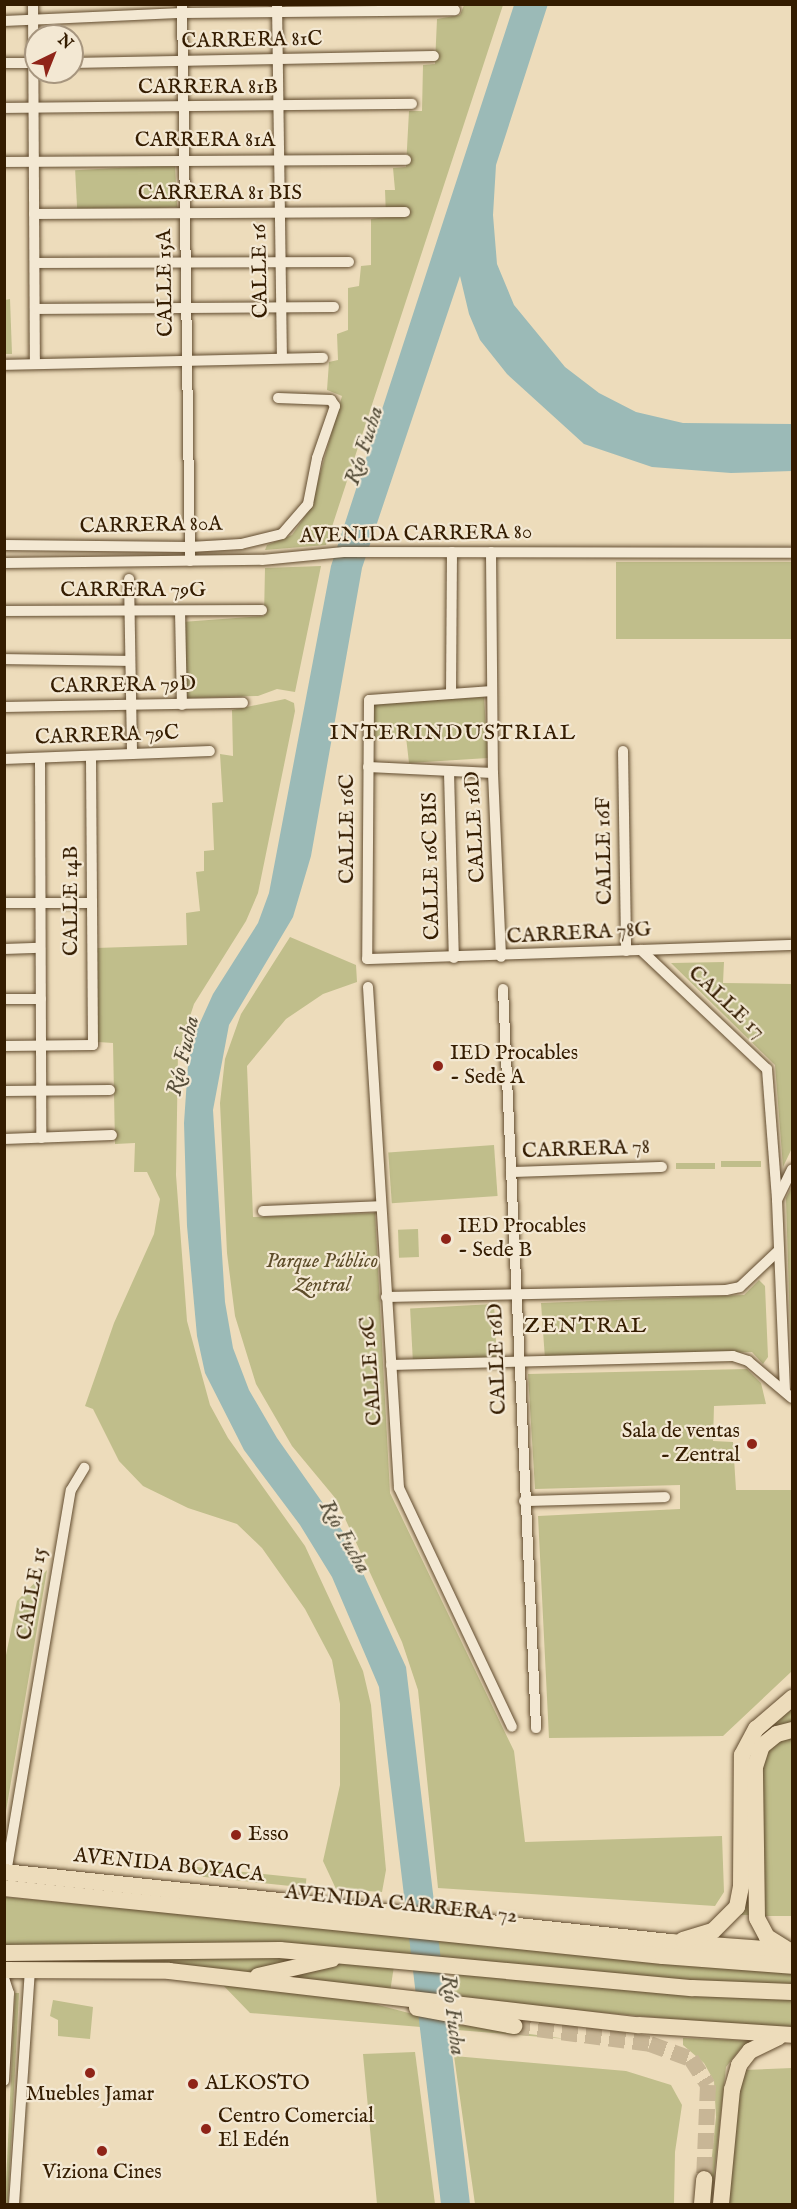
<!DOCTYPE html>
<html>
<head>
<meta charset="utf-8">
<style>
	body { margin:0 }
	#map { position:relative; width:797px; height:2209px; overflow:hidden; background:#eddcbb; font-family:"IM FELL English",serif }
	div>[style] { position:absolute }
	[style*='--x'] { left:calc(var(--x)*1px); top:calc(var(--y)*1px); width:calc(var(--w)*1px); rotate:calc(var(--a)*1deg) }
	.green>* { inset:0; background:#c0be8b; transform-origin:0 0 }
	.water>* { inset:0; background:#9bbab7 }
	.highway-tunnel>* { height:16px; margin-top:-8px; transform-origin:0; background:repeating-linear-gradient(90deg,#c8b696 0 16px,transparent 0 24px) }
	.roads { filter:drop-shadow(0 0 2px #624c2f) drop-shadow(0 0 2px #624c2f) }
	.minor>* { height:10px; margin:-5px; padding:0 5px; transform-origin:5px; border-radius:5px; background:#f3e8d3 }
	.highway>* { height:16px; margin:-8px; padding:0 8px; transform-origin:8px; border-radius:8px; background:#eddcbb }
	.dots>* { width:16px; height:16px; translate:-50% -50%; box-sizing:border-box; border:3px solid #f3e8d3; border-radius:50% }
	span { translate:-50% -50%; white-space:nowrap; text-align:center; line-height:1.15; -webkit-text-stroke:4.5px #f3e8d3; paint-order:stroke }
	.street-label { font-size:21px; color:#341c00 }
	.poi-label { font-size:21px; color:#341c00 }
	.left { translate:0 -50%; text-align:left }
	.right { translate:-100% -50%; text-align:right }
	.park-label { font-size:21px; color:#5e4d2a; font-style:italic }
	.water-label { font-size:22px; color:#534b37; font-style:italic }
	.neighbourhood-label { font-size:22px; color:#341c00; letter-spacing:1.5px }
	.frame { position:absolute; inset:0; border:6px solid #341c00; pointer-events:none }
	.north { position:absolute; left:24px; top:24px; width:60px; height:60px; box-sizing:border-box; background:#f3e8d3; border:2px solid #a7967f; border-radius:50%; rotate:43deg; font-size:16px; font-weight:700; line-height:24px; text-align:center; color:#341c00 }
	.north::after { content:''; display:block; margin:auto; width:21px; height:27px; background:#8f2418; clip-path:polygon(50% 0,100% 100%,50% 72%,0 100%) }
</style>
</head>
<body>
<div id="map">
	<div class="green">
		<div style="clip-path:polygon(464px 5px,503px 5px,326px 545px,265px 550px,267px 545px,292px 535px,310px 509px,342px 396px,327px 390px,329px 362px,338px 360px,337px 334px,348px 330px,348px 288px,359px 286px,361px 266px,371px 265px,371px 219px,386px 217px,385px 190px,395px 190px,393px 168px,406px 167px,409px 111px,422px 111px,423px 65px,435px 64px,437px 19px,460px 15px)"></div>
		<div style="left:175px;top:165px;width:42px;height:100px;rotate:87deg"></div>
		<div style="clip-path:polygon(10px 299px,12px 354px,5px 354px,5px 300px)"></div>
		<div style="left:792px;top:562px;width:77px;height:176px;rotate:90deg"></div>
		<div style="clip-path:polygon(321px 566px,295px 692px,277px 689px,258px 696px,186px 698px,182px 622px,264px 616px,265px 568px)"></div>
		<div style="clip-path:polygon(484px 697px,488px 758px,409px 763px,406px 737px,375px 739px,371px 703px)"></div>
		<div style="clip-path:polygon(285px 699px,294px 703px,295px 711px,258px 893px,246px 921px,194px 1004px,178px 1053px,176px 1175px,187px 1321px,210px 1405px,228px 1438px,305px 1546px,363px 1671px,371px 1705px,386px 1870px,382px 1892px,336px 1889px,323px 1861px,340px 1785px,340px 1704px,332px 1660px,305px 1609px,262px 1548px,237px 1524px,188px 1508px,143px 1486px,119px 1461px,93px 1409px,85px 1406px,114px 1323px,154px 1234px,160px 1199px,147px 1172px,134px 1172px,135px 1143px,115px 1144px,113px 1043px,98px 1042px,96px 948px,187px 945px,186px 913px,200px 911px,196px 872px,204px 871px,204px 851px,214px 850px,212px 803px,223px 802px,220px 754px,233px 756px,232px 710px)"></div>
		<div style="clip-path:polygon(290px 937px,356px 965px,357px 982px,323px 994px,286px 1019px,247px 1066px,253px 1217px,375px 1213px,390px 1493px,514px 1751px,525px 1842px,722px 1836px,724px 1892px,715px 1906px,438px 1888px,418px 1690px,402px 1642px,336px 1499px,292px 1446px,256px 1384px,235px 1316px,227px 1253px,220px 1103px,225px 1059px,241px 1014px)"></div>
		<div style="clip-path:polygon(724px 962px,723px 983px,792px 984px,792px 1148px,783px 1167px,775px 1065px,671px 963px)"></div>
		<div style="left:494px;top:1145px;width:51px;height:106px;rotate:86deg"></div>
		<div style="left:761px;top:1161px;width:6px;height:40px;rotate:90deg"></div>
		<div style="left:715px;top:1163px;width:6px;height:39px;rotate:90deg"></div>
		<div style="clip-path:polygon(792px 1186px,792px 1392px,786px 1198px)"></div>
		<div style="left:418px;top:1229px;width:28px;height:20px;rotate:88deg"></div>
		<div style="clip-path:polygon(759px 1280px,765px 1286px,768px 1357px,763px 1364px,752px 1352px,545px 1359px,541px 1303px,744px 1295px)"></div>
		<div style="left:494px;top:1304px;width:55px;height:84px;rotate:87deg"></div>
		<div style="clip-path:polygon(747px 1369px,761px 1383px,766px 1404px,714px 1406px,713px 1441px,733px 1442px,736px 1490px,792px 1490px,792px 1671px,723px 1736px,549px 1738px,538px 1516px,680px 1509px,680px 1485px,535px 1489px,528px 1374px)"></div>
		<div style="clip-path:polygon(47px 1570px,5px 1817px,5px 1660px,17px 1601px)"></div>
		<div style="clip-path:polygon(792px 1705px,792px 1723px,765px 1736px,749px 1915px,739px 1915px,757px 1736px)"></div>
		<div style="clip-path:polygon(792px 1736px,792px 1916px,763px 1916px,762px 1761px,774px 1743px)"></div>
		<div style="left:196px;top:1867px;width:111px;height:9px;rotate:6deg"></div>
		<div style="clip-path:polygon(4px 1897px,792px 1971px,792px 1986px,729px 1984px,271px 1943px,5px 1945px)"></div>
		<div style="clip-path:polygon(147px 1955px,311px 1959px,249px 1973px,156px 1963px,53px 1963px,53px 1959px)"></div>
		<div style="clip-path:polygon(345px 1961px,394px 1966px,390px 1992px,271px 1978px)"></div>
		<div style="clip-path:polygon(454px 1970px,792px 1997px,792px 2027px,748px 2026px,453px 1999px)"></div>
		<div style="clip-path:polygon(220px 1982px,363px 2001px,447px 2023px,567px 2039px,250px 2013px)"></div>
		<div style="clip-path:polygon(15px 1993px,19px 1993px,8px 2204px,5px 2204px)"></div>
		<div style="clip-path:polygon(53px 2000px,93px 2007px,90px 2039px,58px 2036px,58px 2020px,50px 2016px)"></div>
		<div style="clip-path:polygon(683px 2038px,756px 2041px,741px 2048px,726px 2067px,711px 2204px,707px 2204px,716px 2117px,714px 2081px,704px 2063px,683px 2045px)"></div>
		<div style="clip-path:polygon(415px 2052px,435px 2204px,377px 2204px,363px 2054px)"></div>
		<div style="clip-path:polygon(454px 2056px,626px 2071px,671px 2085px,682px 2105px,675px 2152px,674px 2204px,475px 2204px)"></div>
		<div style="clip-path:polygon(792px 2068px,792px 2204px,726px 2204px,734px 2113px,745px 2070px)"></div>
	</div>
	<div class="water">
		<div style="clip-path:polygon(548px 4px,496px 165px,493px 215px,497px 264px,514px 305px,565px 367px,599px 393px,636px 412px,683px 423px,792px 424px,792px 471px,731px 473px,652px 467px,584px 444px,507px 374px,480px 340px,469px 314px,460px 276px,362px 568px,311px 856px,293px 917px,229px 1025px,213px 1110px,225px 1302px,233px 1348px,249px 1390px,277px 1438px,346px 1536px,406px 1667px,470px 2204px,441px 2204px,379px 1687px,332px 1577px,300px 1525px,244px 1450px,205px 1373px,197px 1336px,187px 1226px,184px 1123px,188px 1064px,194px 1036px,213px 994px,258px 923px,269px 893px,331px 566px,444px 219px,514px 5px)"></div>
	</div>
	<div class="highway-tunnel">
		<div style="--x:514;--y:2026;--w:137;--a:7.5"></div>
		<div style="--x:650;--y:2044;--w:44;--a:20.1"></div>
		<div style="--x:691;--y:2059;--w:31;--a:57"></div>
		<div style="--x:708;--y:2085;--w:94;--a:92.4"></div>
	</div>
	<div class="roads">
		<div class="minor">
			<div style="--x:33;--y:4;--w:360;--a:89.7"></div>
			<div style="--x:182;--y:4;--w:557;--a:89.18"></div>
			<div style="--x:277;--y:4;--w:353;--a:89.2"></div>
			<div style="--x:4;--y:21;--w:179;--a:-2.6"></div>
			<div style="--x:183;--y:13;--w:272;--a:-0.6"></div>
			<div style="--x:4;--y:63;--w:32;--a:0"></div>
			<div style="--x:72;--y:63;--w:362;--a:-1.1"></div>
			<div style="--x:4;--y:108;--w:408;--a:-0.6"></div>
			<div style="--x:4;--y:162;--w:402;--a:-0.3"></div>
			<div style="--x:34;--y:214;--w:371;--a:-0.3"></div>
			<div style="--x:35;--y:263;--w:314;--a:-0.2"></div>
			<div style="--x:35;--y:309;--w:299;--a:-0.4"></div>
			<div style="--x:4;--y:365;--w:319;--a:-1.3"></div>
			<div style="--x:4;--y:545;--w:186;--a:0.6"></div>
			<div style="--x:190;--y:547;--w:51;--a:-3.4"></div>
			<div style="--x:241;--y:544;--w:42;--a:-13.7"></div>
			<div style="--x:282;--y:534;--w:40;--a:-49"></div>
			<div style="--x:308;--y:504;--w:47;--a:-78.9"></div>
			<div style="--x:317;--y:458;--w:55;--a:-70.9"></div>
			<div style="--x:335;--y:406;--w:7;--a:-124"></div>
			<div style="--x:331;--y:400;--w:53;--a:-177.8"></div>
			<div style="--x:491;--y:552;--w:221;--a:89.5"></div>
			<div style="--x:493;--y:773;--w:184;--a:87.5"></div>
			<div style="--x:4;--y:563;--w:258;--a:-0.7"></div>
			<div style="--x:262;--y:560;--w:82;--a:-5.6"></div>
			<div style="--x:344;--y:552;--w:448;--a:0.1"></div>
			<div style="--x:129;--y:579;--w:175;--a:89"></div>
			<div style="--x:4;--y:611;--w:258;--a:-0.2"></div>
			<div style="--x:180;--y:611;--w:94;--a:88.8"></div>
			<div style="--x:4;--y:659;--w:126;--a:0.9"></div>
			<div style="--x:492;--y:691;--w:123;--a:175.8"></div>
			<div style="--x:369;--y:700;--w:259;--a:90.4"></div>
			<div style="--x:367;--y:959;--w:425;--a:-1.9"></div>
			<div style="--x:451;--y:694;--w:142;--a:-89.6"></div>
			<div style="--x:4;--y:707;--w:239;--a:-1"></div>
			<div style="--x:623;--y:751;--w:200;--a:89.1"></div>
			<div style="--x:40;--y:758;--w:380;--a:89.8"></div>
			<div style="--x:4;--y:759;--w:206;--a:-2.2"></div>
			<div style="--x:368;--y:767;--w:125;--a:2.7"></div>
			<div style="--x:449;--y:772;--w:186;--a:88.5"></div>
			<div style="--x:4;--y:903;--w:88;--a:0"></div>
			<div style="--x:4;--y:949;--w:36;--a:-2"></div>
			<div style="--x:641;--y:950;--w:173;--a:43.4"></div>
			<div style="--x:767;--y:1069;--w:131;--a:85.6"></div>
			<div style="--x:368;--y:987;--w:502;--a:86.46"></div>
			<div style="--x:399;--y:1488;--w:264;--a:64.7"></div>
			<div style="--x:503;--y:989;--w:740;--a:87.44"></div>
			<div style="--x:4;--y:999;--w:37;--a:0"></div>
			<div style="--x:4;--y:1046;--w:89;--a:-0.6"></div>
			<div style="--x:93;--y:1045;--w:289;--a:-90.4"></div>
			<div style="--x:4;--y:1091;--w:106;--a:-0.5"></div>
			<div style="--x:4;--y:1139;--w:108;--a:-2.1"></div>
			<div style="--x:511;--y:1172;--w:151;--a:-1.9"></div>
			<div style="--x:263;--y:1211;--w:117;--a:-2.4"></div>
			<div style="--x:386;--y:1297;--w:340;--a:-1.2"></div>
			<div style="--x:726;--y:1290;--w:14;--a:-12"></div>
			<div style="--x:740;--y:1287;--w:52;--a:-43.5"></div>
			<div style="--x:391;--y:1365;--w:342;--a:-1.5"></div>
			<div style="--x:733;--y:1356;--w:16;--a:18"></div>
			<div style="--x:748;--y:1361;--w:57;--a:40.1"></div>
			<div style="--x:785;--y:1391;--w:191;--a:-92.4"></div>
			<div style="--x:777;--y:1200;--w:34;--a:-64"></div>
			<div style="--x:524;--y:1501;--w:141;--a:-1.6"></div>
			<div style="--x:6;--y:1873;--w:388;--a:-80.4"></div>
			<div style="--x:71;--y:1490;--w:26;--a:-59"></div>
			<div style="--x:4;--y:1978;--w:16;--a:72"></div>
			<div style="--x:9;--y:1993;--w:88;--a:93.3"></div>
			<div style="--x:14;--y:2204;--w:235;--a:-86.1"></div>
		</div>
		<div class="highway">
			<div style="--x:4;--y:1872;--w:670;--a:6"></div>
			<div style="--x:670;--y:1942;--w:122;--a:4.2"></div>
			<div style="--x:4;--y:1888;--w:662;--a:5.89"></div>
			<div style="--x:663;--y:1956;--w:129;--a:4.4"></div>
			<div style="--x:683;--y:1940;--w:31;--a:-17"></div>
			<div style="--x:713;--y:1931;--w:34;--a:-45"></div>
			<div style="--x:737;--y:1907;--w:21;--a:-79"></div>
			<div style="--x:741;--y:1886;--w:131;--a:-89.6"></div>
			<div style="--x:742;--y:1755;--w:30;--a:-62"></div>
			<div style="--x:756;--y:1729;--w:48;--a:-40.7"></div>
			<div style="--x:788;--y:1950;--w:25;--a:-148"></div>
			<div style="--x:767;--y:1937;--w:21;--a:-118"></div>
			<div style="--x:757;--y:1918;--w:151;--a:-90.8"></div>
			<div style="--x:755;--y:1767;--w:22;--a:-72"></div>
			<div style="--x:762;--y:1746;--w:19;--a:-39"></div>
			<div style="--x:777;--y:1734;--w:16;--a:-15"></div>
			<div style="--x:4;--y:1953;--w:276;--a:-0.6"></div>
			<div style="--x:280;--y:1950;--w:414;--a:5.3"></div>
			<div style="--x:692;--y:1988;--w:100;--a:2.3"></div>
			<div style="--x:4;--y:1970;--w:165;--a:0.3"></div>
			<div style="--x:169;--y:1971;--w:473;--a:6.6"></div>
			<div style="--x:639;--y:2025;--w:153;--a:3.7"></div>
			<div style="--x:258;--y:1976;--w:76;--a:-12.9"></div>
			<div style="--x:417;--y:2008;--w:99;--a:10.5"></div>
			<div style="--x:702;--y:2204;--w:25;--a:-85"></div>
			<div style="--x:721;--y:2204;--w:115;--a:-84.5"></div>
			<div style="--x:732;--y:2090;--w:26;--a:-74"></div>
			<div style="--x:739;--y:2065;--w:18;--a:-52"></div>
			<div style="--x:750;--y:2051;--w:32;--a:-26"></div>
		</div>
	</div>
	<div class="dots">
		<div style="left:438px;top:1066px;background:#8f2418"></div>
		<div style="left:446px;top:1239px;background:#8f2418"></div>
		<div style="left:752px;top:1444px;background:#8f2418"></div>
		<div style="left:236px;top:1835px;background:#8f2418"></div>
		<div style="left:90px;top:2073px;background:#8f2418"></div>
		<div style="left:193px;top:2084px;background:#8f2418"></div>
		<div style="left:206px;top:2129px;background:#8f2418"></div>
		<div style="left:102px;top:2151px;background:#8f2418"></div>
	</div>
	<div class="street-label">
		<span style="left:252px;top:41px;rotate:-1deg">CARRERA 81C</span>
		<span style="left:208px;top:88px">CARRERA 81B</span>
		<span style="left:205px;top:141px">CARRERA 81A</span>
		<span style="left:220px;top:194px">CARRERA 81 BIS</span>
		<span style="left:261px;top:271px;rotate:-91deg">CALLE 16</span>
		<span style="left:166px;top:283px;rotate:-91deg">CALLE 15A</span>
		<span style="left:151px;top:526px;rotate:-1deg">CARRERA 80A</span>
		<span style="left:416px;top:535px;rotate:-1deg">AVENIDA CARRERA 80</span>
		<span style="left:133px;top:591px">CARRERA 79G</span>
		<span style="left:123px;top:686px;rotate:-1deg">CARRERA 79D</span>
		<span style="left:107px;top:736px;rotate:-2deg">CARRERA 79C</span>
		<span style="left:476px;top:827px;rotate:-93deg">CALLE 16D</span>
		<span style="left:348px;top:829px;rotate:-90deg">CALLE 16C</span>
		<span style="left:605px;top:851px;rotate:-91deg">CALLE 16F</span>
		<span style="left:432px;top:866px;rotate:-91deg">CALLE 16C BIS</span>
		<span style="left:72px;top:901px;rotate:-90deg">CALLE 14B</span>
		<span style="left:579px;top:934px;rotate:-3deg">CARRERA 78G</span>
		<span style="left:726px;top:1003px;rotate:43deg">CALLE 17</span>
		<span style="left:586px;top:1150px;rotate:-2deg">CARRERA 78</span>
		<span style="left:498px;top:1359px;rotate:-92deg">CALLE 16D</span>
		<span style="left:372px;top:1371px;rotate:-94deg">CALLE 16C</span>
		<span style="left:33px;top:1594px;rotate:-80deg">CALLE 15</span>
		<span style="left:169px;top:1866px;rotate:6deg">AVENIDA BOYACA</span>
		<span style="left:401px;top:1905px;rotate:6deg">AVENIDA CARRERA 72</span>
	</div>
	<div class="poi-label">
		<span class="left" style="left:450px;top:1066px">IED Procables<br>- Sede A</span>
		<span class="left" style="left:458px;top:1239px">IED Procables<br>- Sede B</span>
		<span class="right" style="left:740px;top:1444px">Sala de ventas<br>- Zentral</span>
		<span class="left" style="left:248px;top:1835px">Esso</span>
		<span class="left" style="left:205px;top:2084px">ALKOSTO</span>
		<span style="left:90px;top:2095px">Muebles Jamar</span>
		<span class="left" style="left:218px;top:2129px">Centro Comercial<br>El Edén</span>
		<span style="left:102px;top:2173px">Viziona Cines</span>
	</div>
	<div class="park-label">
		<span style="left:322px;top:1274px">Parque Público<br>Zentral</span>
	</div>
	<div class="water-label">
		<span style="left:365px;top:446px;rotate:-72deg">Río Fucha</span>
		<span style="left:184px;top:1056px;rotate:-77deg">Río Fucha</span>
		<span style="left:344px;top:1537px;rotate:60deg">Río Fucha</span>
		<span style="left:452px;top:2015px;rotate:83deg">Río Fucha</span>
	</div>
	<div class="neighbourhood-label">
		<span style="left:453px;top:734px">INTERINDUSTRIAL</span>
		<span style="left:586px;top:1327px">ZENTRAL</span>
	</div>
	<div class="frame"></div>
	<div class="north">N</div>
</div>
</body>
</html>
